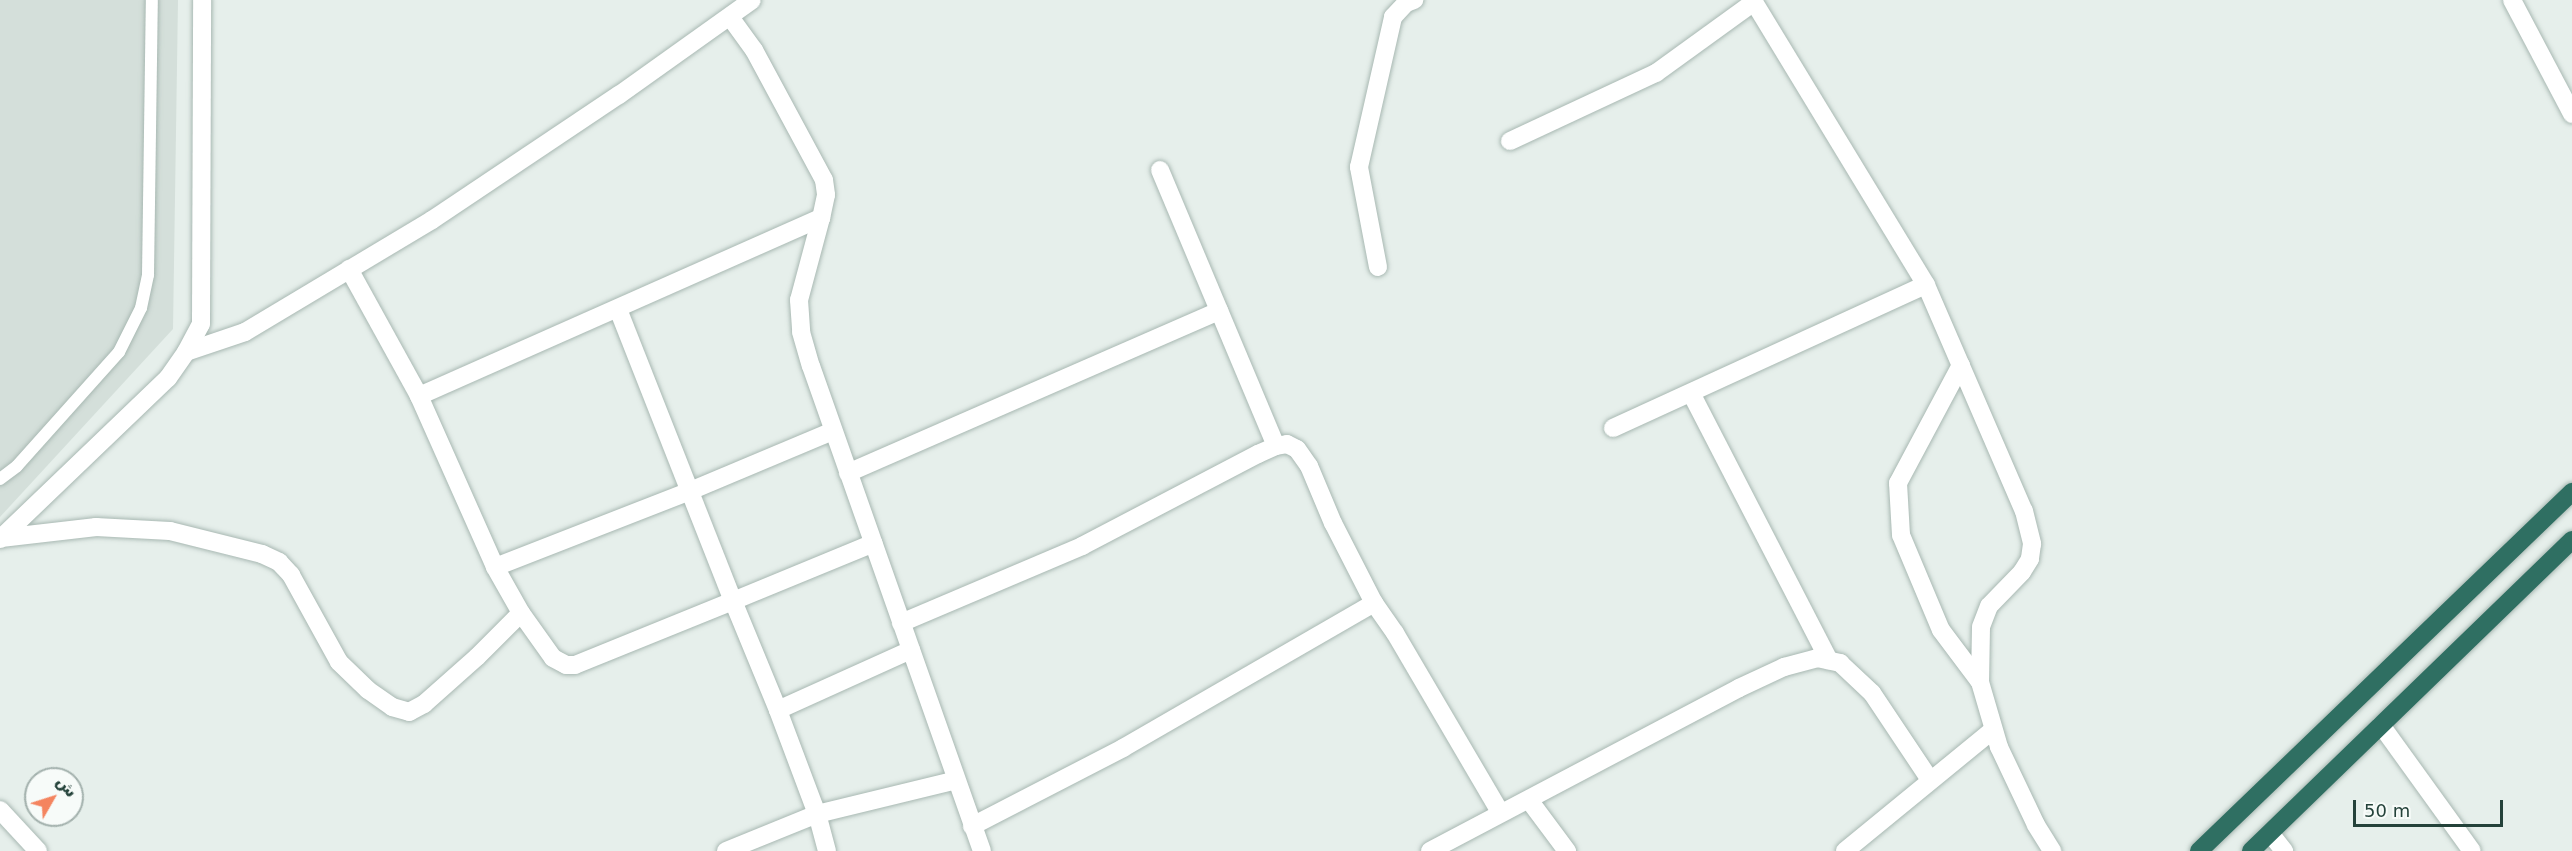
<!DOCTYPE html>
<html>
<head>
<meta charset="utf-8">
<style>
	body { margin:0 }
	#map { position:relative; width:2572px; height:851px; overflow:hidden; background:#e6efeb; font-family:"DejaVu Sans",Vazirmatn,sans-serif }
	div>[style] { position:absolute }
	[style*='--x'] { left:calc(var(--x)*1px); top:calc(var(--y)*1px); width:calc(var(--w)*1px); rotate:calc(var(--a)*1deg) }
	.built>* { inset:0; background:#d4dfda }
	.roads { filter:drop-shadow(0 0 2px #a8b8b2) drop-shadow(0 0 2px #a8b8b2) }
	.lane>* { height:12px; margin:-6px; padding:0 6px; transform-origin:6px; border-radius:6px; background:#fff }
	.street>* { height:18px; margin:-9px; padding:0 9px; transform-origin:9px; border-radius:9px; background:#fff }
	.highway>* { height:18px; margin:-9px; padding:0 9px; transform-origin:9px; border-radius:9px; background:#2f6f62 }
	span { translate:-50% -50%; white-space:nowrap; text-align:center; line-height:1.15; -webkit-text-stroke:5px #f7fbf9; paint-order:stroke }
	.north { position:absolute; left:24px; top:767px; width:60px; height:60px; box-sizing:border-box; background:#f7fbf9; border:2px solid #a3b1ad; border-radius:50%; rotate:51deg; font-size:16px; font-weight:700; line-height:24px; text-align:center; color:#24423a }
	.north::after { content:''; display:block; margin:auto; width:21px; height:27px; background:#f4845f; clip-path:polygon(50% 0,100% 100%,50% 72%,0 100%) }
	.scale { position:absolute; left:2353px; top:800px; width:150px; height:27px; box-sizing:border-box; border:3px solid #24423a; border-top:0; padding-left:8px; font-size:18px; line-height:21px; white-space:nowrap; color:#24423a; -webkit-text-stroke:4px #f7fbf9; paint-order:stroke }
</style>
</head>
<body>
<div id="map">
	<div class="built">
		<div style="clip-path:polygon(0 0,178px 0,173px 329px,0 517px)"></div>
	</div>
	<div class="roads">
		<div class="lane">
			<div style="--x:0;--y:479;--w:21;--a:-37"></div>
			<div style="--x:17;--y:466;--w:153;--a:-48.2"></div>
			<div style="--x:119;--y:352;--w:49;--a:-63.4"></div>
			<div style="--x:141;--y:308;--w:34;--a:-78"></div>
			<div style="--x:148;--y:275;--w:275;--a:-89.2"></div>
		</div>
		<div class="street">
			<div style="--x:2512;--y:0;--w:129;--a:62.2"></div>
			<div style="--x:730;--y:17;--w:41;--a:54"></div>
			<div style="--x:754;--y:50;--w:148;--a:61.7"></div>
			<div style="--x:824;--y:180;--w:15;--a:82"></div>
			<div style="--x:826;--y:195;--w:24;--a:102"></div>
			<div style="--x:821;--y:218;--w:85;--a:105"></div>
			<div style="--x:799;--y:300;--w:32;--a:86"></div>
			<div style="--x:801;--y:332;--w:35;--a:74"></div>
			<div style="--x:811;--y:366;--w:514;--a:70.58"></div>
			<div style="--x:1510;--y:141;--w:161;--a:-25"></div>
			<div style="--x:1656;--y:73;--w:121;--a:-35.9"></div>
			<div style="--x:1754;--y:2;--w:331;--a:58.7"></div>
			<div style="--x:1926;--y:285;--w:246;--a:66.6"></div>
			<div style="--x:2024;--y:511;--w:34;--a:76"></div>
			<div style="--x:2032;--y:544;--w:15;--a:98"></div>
			<div style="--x:2030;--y:559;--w:15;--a:122"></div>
			<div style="--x:2022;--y:572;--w:47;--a:134.1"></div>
			<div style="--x:1989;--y:606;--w:22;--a:111"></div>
			<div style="--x:1981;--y:627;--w:55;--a:91"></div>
			<div style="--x:1980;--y:682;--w:68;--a:73.7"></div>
			<div style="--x:1999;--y:747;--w:86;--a:64.6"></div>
			<div style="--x:2036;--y:825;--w:31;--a:58"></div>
			<div style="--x:1160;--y:170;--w:299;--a:67.2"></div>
			<div style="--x:1378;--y:267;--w:102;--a:-100.8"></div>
			<div style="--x:1359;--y:167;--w:154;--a:-77.2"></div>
			<div style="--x:1393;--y:17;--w:19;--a:-47"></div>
			<div style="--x:1406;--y:3;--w:9;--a:-21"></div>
			<div style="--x:349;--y:269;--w:145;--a:61.1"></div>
			<div style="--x:419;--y:396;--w:187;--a:66"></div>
			<div style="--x:495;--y:567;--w:53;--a:60.5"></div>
			<div style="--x:521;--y:613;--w:55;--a:54.6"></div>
			<div style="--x:553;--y:658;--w:15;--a:28"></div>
			<div style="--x:566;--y:665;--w:9;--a:0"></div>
			<div style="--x:575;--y:665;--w:170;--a:-22.1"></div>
			<div style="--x:733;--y:601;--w:314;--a:-111.5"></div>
			<div style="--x:186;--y:352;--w:62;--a:-18.7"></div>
			<div style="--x:245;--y:332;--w:218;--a:-30.9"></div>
			<div style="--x:432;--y:220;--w:225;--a:-33.8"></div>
			<div style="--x:619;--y:95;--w:163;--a:-35.5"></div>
			<div style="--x:1961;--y:365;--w:134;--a:118.1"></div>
			<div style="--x:1898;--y:483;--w:52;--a:86.7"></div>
			<div style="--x:1901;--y:535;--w:103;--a:67.2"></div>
			<div style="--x:1941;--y:630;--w:65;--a:53.1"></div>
			<div style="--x:1691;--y:393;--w:301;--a:62.7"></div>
			<div style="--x:419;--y:396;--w:440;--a:-23.9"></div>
			<div style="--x:1613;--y:428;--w:344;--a:-24.6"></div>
			<div style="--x:848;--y:473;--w:405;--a:-23.6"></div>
			<div style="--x:1;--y:538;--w:96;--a:-6.6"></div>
			<div style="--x:96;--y:527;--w:74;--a:3.1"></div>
			<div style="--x:170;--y:531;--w:95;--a:14"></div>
			<div style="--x:262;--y:554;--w:19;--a:25"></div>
			<div style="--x:279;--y:562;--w:18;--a:47"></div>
			<div style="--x:291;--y:575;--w:99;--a:61.1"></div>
			<div style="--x:339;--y:662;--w:40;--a:44"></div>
			<div style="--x:368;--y:690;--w:29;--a:35"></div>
			<div style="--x:392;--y:707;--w:18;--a:16"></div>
			<div style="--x:409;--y:712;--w:17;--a:-28"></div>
			<div style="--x:424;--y:704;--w:71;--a:-41.6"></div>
			<div style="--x:477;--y:657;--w:62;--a:-45"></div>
			<div style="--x:0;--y:539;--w:233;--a:-43.8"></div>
			<div style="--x:168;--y:378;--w:32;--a:-55"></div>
			<div style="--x:186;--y:352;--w:32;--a:-62"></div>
			<div style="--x:201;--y:324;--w:324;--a:-89.8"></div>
			<div style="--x:495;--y:567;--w:209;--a:-21.3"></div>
			<div style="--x:690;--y:491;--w:155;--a:-22.8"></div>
			<div style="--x:901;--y:623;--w:197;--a:-23"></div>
			<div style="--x:1082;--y:546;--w:199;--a:-27.6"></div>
			<div style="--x:1258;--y:454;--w:20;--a:-24"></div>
			<div style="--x:1276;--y:446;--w:11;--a:-10"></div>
			<div style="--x:1287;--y:444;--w:11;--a:27"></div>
			<div style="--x:1297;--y:449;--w:21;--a:55"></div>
			<div style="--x:1309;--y:466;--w:62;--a:67.2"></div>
			<div style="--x:1333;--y:523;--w:90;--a:62.9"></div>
			<div style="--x:1374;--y:603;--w:37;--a:55"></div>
			<div style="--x:1395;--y:633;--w:208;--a:59.6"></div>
			<div style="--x:778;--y:710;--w:146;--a:-24.3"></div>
			<div style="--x:2381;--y:725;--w:155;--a:54.2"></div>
			<div style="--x:1529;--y:800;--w:64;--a:53.3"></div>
			<div style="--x:0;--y:810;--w:56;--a:47.2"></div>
			<div style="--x:972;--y:826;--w:170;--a:-27.3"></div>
			<div style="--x:1123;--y:748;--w:290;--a:-30"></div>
			<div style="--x:2270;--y:833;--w:23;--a:52"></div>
			<div style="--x:726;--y:851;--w:98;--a:-22.1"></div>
			<div style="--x:817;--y:814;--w:143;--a:-13.7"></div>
			<div style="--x:827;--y:851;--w:38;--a:-105"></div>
			<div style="--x:817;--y:814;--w:111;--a:-110.6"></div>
			<div style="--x:778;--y:710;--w:118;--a:-112.4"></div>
			<div style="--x:733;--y:601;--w:152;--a:-22.4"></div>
			<div style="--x:1430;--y:851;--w:349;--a:-27.8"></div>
			<div style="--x:1739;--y:688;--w:50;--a:-25"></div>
			<div style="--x:1784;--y:667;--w:34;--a:-15"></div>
			<div style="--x:1817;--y:658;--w:24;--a:12"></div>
			<div style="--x:1840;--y:663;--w:44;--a:43.2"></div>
			<div style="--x:1872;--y:693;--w:105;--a:56.3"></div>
			<div style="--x:1845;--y:851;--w:191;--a:-39.3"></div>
		</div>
		<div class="highway">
			<div style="--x:2199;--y:851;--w:518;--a:-43.9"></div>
			<div style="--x:2251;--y:851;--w:447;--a:-44.1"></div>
		</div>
	</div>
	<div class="north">ش</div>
	<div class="scale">50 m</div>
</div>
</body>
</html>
